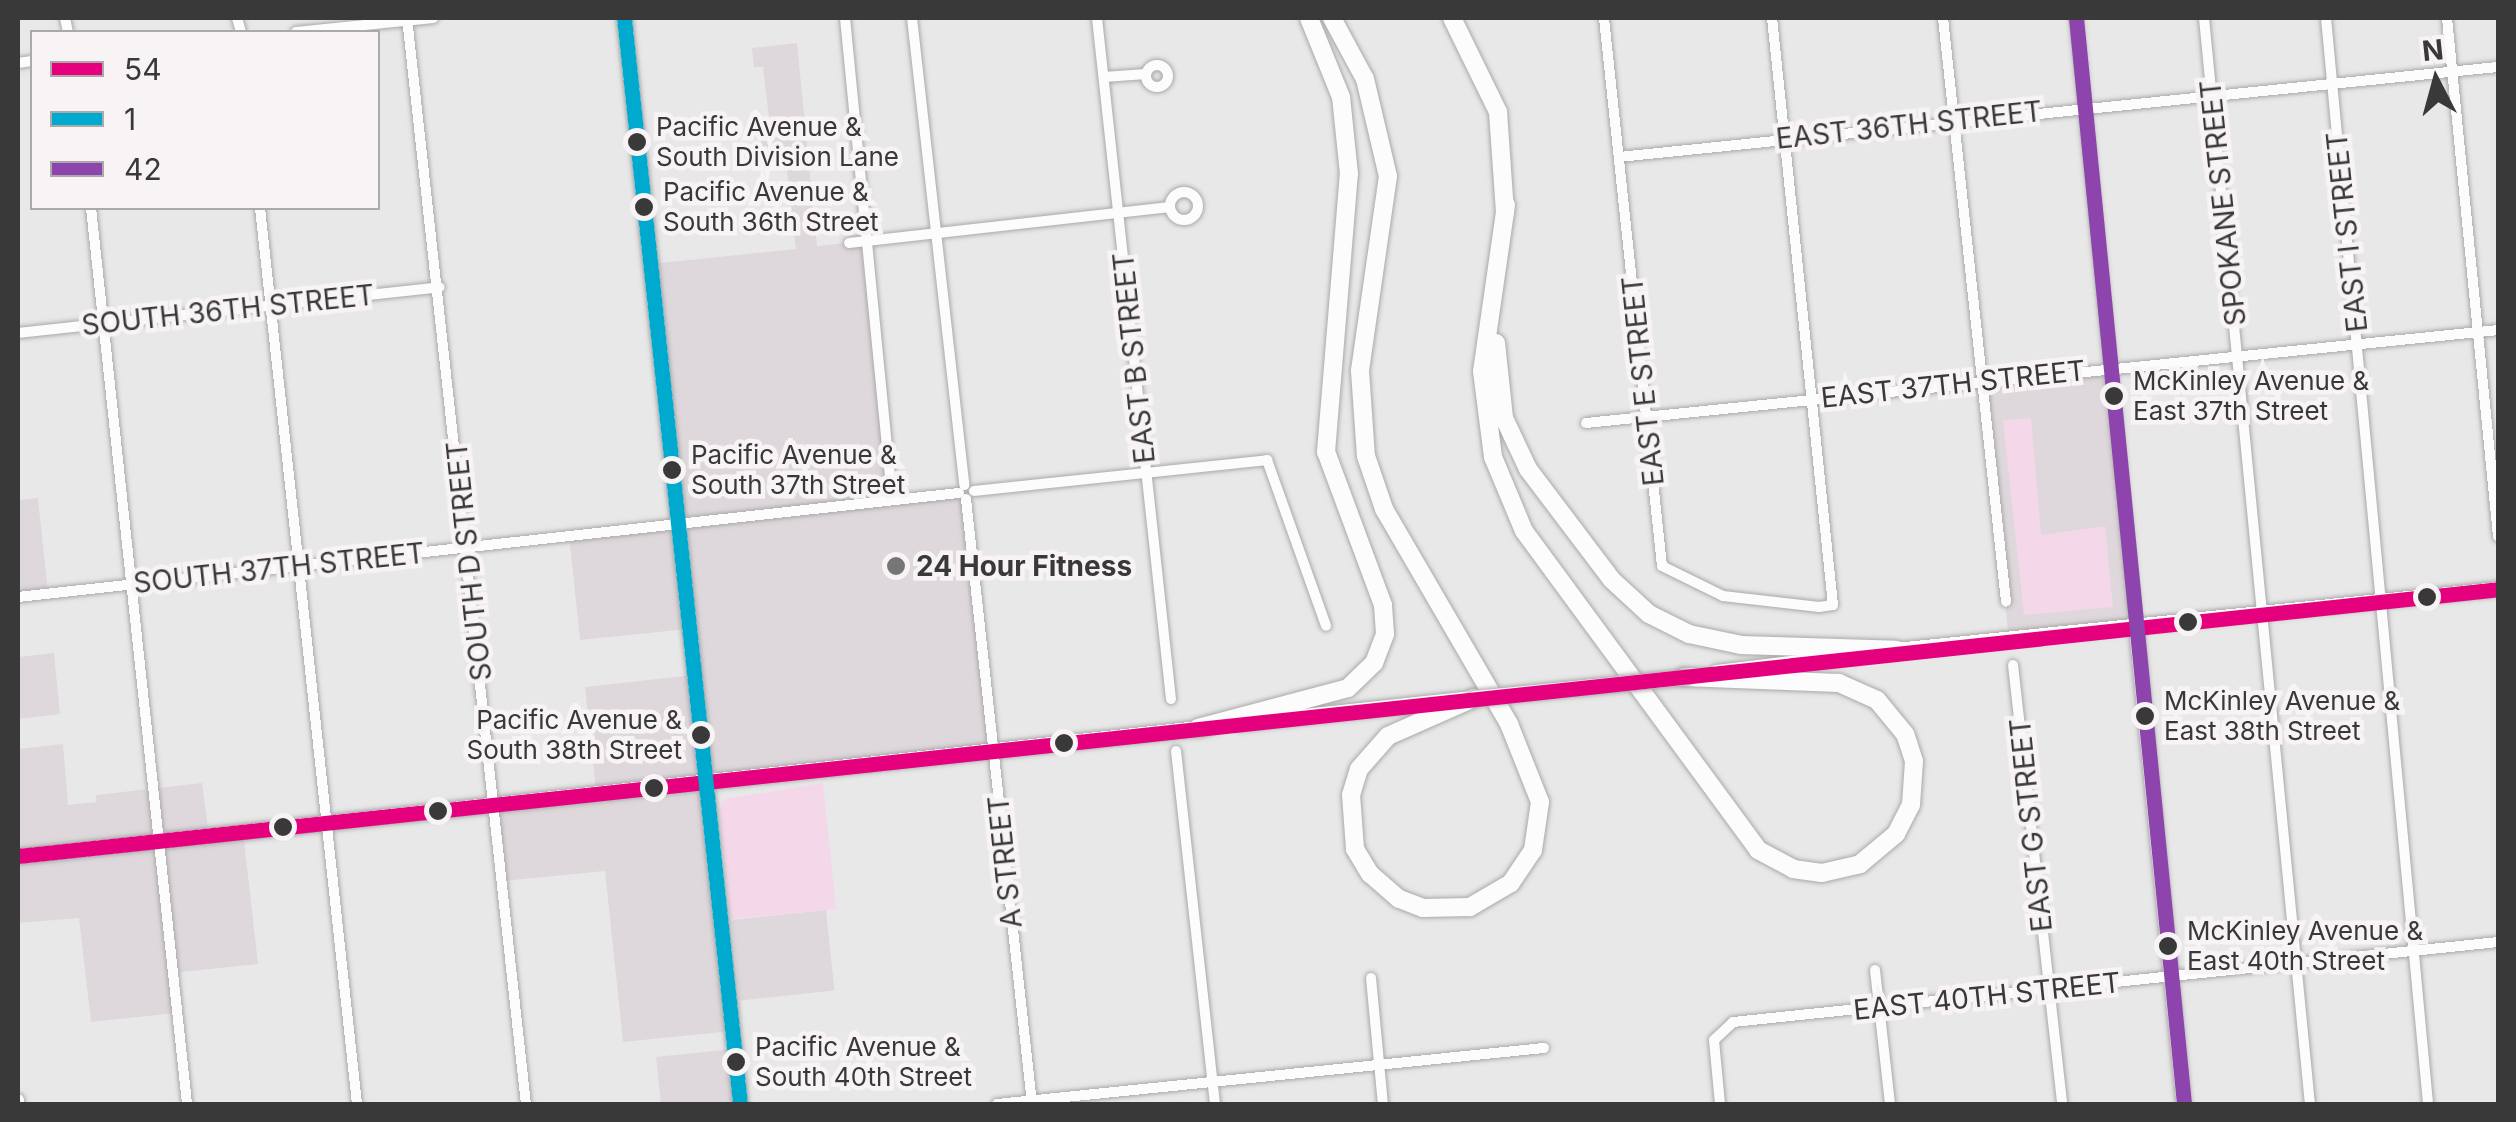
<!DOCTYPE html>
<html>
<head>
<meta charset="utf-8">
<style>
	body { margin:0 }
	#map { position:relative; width:2516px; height:1122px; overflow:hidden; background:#e9e8e9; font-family:Inter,sans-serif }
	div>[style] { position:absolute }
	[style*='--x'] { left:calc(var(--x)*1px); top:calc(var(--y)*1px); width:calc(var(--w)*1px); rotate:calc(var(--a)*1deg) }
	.built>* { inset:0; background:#ded8dc; transform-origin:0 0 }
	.green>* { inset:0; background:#f4d7e8 }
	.roads { filter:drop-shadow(0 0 2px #aaa9aa) drop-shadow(0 0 2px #aaa9aa) }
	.minor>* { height:10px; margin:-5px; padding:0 5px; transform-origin:5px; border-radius:5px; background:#fcfcfc }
	.minor>.ring { margin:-5px; padding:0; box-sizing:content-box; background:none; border:10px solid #fcfcfc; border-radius:50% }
	.tertiary>* { height:12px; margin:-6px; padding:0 6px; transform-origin:6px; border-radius:6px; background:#fcfcfc }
	.secondary>* { height:14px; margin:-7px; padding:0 7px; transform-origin:7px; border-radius:7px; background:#fcfcfc }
	.primary>* { height:15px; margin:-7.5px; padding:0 7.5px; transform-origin:7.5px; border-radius:7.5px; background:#fcfcfc }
	.motorway>* { height:18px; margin:-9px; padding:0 9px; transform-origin:9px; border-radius:9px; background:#fcfcfc }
	.bridges { filter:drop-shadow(0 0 2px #aaa9aa) drop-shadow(0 0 2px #aaa9aa) }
	.primary-bridge>* { height:15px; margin:-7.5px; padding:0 7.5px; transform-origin:7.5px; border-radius:7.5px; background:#fcfcfc }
	.bus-1>* { height:15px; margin:-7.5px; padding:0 7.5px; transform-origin:7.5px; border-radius:7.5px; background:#e5007d }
	.bus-2>* { height:15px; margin:-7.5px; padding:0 7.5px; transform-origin:7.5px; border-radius:7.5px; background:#00a9ce }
	.bus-3>* { height:15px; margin:-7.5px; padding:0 7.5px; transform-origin:7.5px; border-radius:7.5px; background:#8e44ad }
	.dots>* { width:28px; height:28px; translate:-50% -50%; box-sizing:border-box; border:5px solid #f8f4f6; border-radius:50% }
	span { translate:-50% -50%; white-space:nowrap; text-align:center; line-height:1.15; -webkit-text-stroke:9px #f8f4f6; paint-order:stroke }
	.bus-label { font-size:26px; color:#3a3939 }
	.left { translate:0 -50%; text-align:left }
	.right { translate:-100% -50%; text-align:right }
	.street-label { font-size:28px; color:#3a3939 }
	.poi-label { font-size:28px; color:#3a3939; font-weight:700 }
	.frame { position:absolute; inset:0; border:20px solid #3a3939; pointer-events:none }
	.legend { position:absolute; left:30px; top:30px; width:350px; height:180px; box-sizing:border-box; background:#f8f4f6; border:2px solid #aca9aa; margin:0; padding:12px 18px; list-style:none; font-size:30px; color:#3a3939 }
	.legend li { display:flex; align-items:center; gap:20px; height:50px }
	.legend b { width:50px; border:2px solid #aca9aa }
	.north { position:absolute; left:2386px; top:30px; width:100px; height:100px; -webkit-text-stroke:8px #f8f4f6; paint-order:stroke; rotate:354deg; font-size:28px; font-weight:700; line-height:40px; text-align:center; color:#3a3939 }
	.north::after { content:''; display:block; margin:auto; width:35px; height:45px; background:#3a3939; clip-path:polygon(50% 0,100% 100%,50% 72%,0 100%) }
</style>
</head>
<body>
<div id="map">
	<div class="built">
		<div style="clip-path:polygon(797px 43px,817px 246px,864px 241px,892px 500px,965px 492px,993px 750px,705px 780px,731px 1031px,623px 1042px,605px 871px,503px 881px,495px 803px,596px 792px,585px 687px,694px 675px,688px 629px,580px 640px,569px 535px,677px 523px,650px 264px,796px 249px,785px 155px,763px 156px,759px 119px,769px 118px,763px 67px,754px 67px,752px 48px)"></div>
		<div style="left:2111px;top:368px;width:259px;height:130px;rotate:84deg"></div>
		<div style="clip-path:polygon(38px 498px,48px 593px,18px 597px,18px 500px)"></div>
		<div style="clip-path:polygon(54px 653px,60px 714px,18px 719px,18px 657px)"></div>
		<div style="clip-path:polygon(63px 744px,68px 805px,96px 802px,96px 795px,202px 783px,209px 835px,243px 831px,258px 964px,172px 973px,176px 1013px,91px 1022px,79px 918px,18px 923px,18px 749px)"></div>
		<div style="left:826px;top:910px;width:81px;height:95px;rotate:84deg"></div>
		<div style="clip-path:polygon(733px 1049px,740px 1104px,661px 1104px,656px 1057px)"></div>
	</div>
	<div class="green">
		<div style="clip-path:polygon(2031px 418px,2041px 535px,2105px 526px,2113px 607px,2024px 615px,2003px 420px)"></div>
		<div style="clip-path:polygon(823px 783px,836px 909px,731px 919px,719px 810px,725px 799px)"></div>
	</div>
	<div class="roads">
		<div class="minor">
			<div style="--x:65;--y:18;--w:14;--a:78"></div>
			<div style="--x:237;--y:18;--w:15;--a:74"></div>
			<div style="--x:407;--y:18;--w:1093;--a:83.75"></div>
			<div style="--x:845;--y:18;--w:484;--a:84.4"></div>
			<div style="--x:912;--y:18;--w:470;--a:83.6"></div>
			<div style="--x:1097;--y:18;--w:685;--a:83.8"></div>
			<div style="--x:1604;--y:18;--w:551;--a:83.96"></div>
			<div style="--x:1662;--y:566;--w:68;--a:26.2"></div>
			<div style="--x:1723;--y:596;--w:97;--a:6.5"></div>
			<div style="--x:1819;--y:607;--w:14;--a:-8"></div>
			<div style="--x:1833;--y:605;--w:590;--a:-95.93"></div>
			<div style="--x:1943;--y:18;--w:587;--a:83.84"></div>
			<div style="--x:2204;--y:18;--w:1091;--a:84.43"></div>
			<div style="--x:2326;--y:18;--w:1091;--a:84.63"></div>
			<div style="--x:2447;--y:18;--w:521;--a:84.38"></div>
			<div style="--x:296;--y:32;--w:138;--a:-5.8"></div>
			<div style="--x:18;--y:63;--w:14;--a:-8"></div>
			<div class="ring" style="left:1146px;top:65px;width:12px;height:12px"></div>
			<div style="--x:1104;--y:77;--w:42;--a:-4.1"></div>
			<div style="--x:1619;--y:157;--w:884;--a:-5.85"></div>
			<div class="ring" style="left:1170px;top:192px;width:18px;height:18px"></div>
			<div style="--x:91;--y:208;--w:901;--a:83.88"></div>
			<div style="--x:260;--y:208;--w:901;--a:83.82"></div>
			<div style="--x:849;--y:243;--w:323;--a:-6.4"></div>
			<div style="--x:18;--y:333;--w:424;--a:-6.2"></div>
			<div style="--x:1586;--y:423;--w:917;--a:-5.82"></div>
			<div style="--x:974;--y:491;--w:295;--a:-6"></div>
			<div style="--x:1267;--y:460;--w:176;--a:70.4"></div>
			<div style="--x:966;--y:499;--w:609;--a:83.77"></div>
			<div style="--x:18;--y:597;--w:947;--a:-6.31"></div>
			<div style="--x:2013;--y:665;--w:442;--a:83.6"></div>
			<div style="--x:1176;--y:751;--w:355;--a:83.7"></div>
			<div style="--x:1875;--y:970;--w:135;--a:83.6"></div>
			<div style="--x:1371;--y:978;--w:127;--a:84.6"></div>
			<div style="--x:997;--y:1104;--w:550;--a:-5.85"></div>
			<div style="--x:1720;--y:1104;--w:64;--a:-95.4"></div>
			<div style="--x:1714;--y:1040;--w:26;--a:-43"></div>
			<div style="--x:1733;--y:1022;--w:769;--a:-5.97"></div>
		</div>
		<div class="tertiary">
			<div style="--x:2076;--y:18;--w:611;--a:84.36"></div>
			<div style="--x:18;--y:1100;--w:4;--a:90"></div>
		</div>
		<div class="secondary">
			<div style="--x:2136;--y:626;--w:480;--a:84.3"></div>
			<div style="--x:1896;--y:650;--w:605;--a:-5.79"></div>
		</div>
		<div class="primary">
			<div style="--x:624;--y:18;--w:1092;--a:83.9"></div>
			<div style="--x:1716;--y:672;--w:142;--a:-6.9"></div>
			<div style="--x:1239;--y:723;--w:227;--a:-6.1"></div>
			<div style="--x:18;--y:856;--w:1196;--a:-6.19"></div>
		</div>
		<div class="motorway">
			<div style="--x:1332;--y:18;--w:69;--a:61.6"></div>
			<div style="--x:1365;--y:79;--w:100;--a:76.7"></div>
			<div style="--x:1388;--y:176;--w:197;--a:98.2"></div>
			<div style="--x:1360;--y:371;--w:85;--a:86"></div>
			<div style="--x:1366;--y:456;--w:56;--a:71.2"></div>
			<div style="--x:1384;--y:509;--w:249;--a:59.8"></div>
			<div style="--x:1509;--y:724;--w:84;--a:68.3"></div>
			<div style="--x:1540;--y:802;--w:49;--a:98.3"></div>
			<div style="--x:1533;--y:850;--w:40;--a:124"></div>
			<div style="--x:1511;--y:883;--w:48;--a:149.7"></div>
			<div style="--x:1470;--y:907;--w:47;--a:178.8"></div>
			<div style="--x:1423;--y:908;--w:26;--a:-159"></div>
			<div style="--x:1399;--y:899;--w:38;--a:-139"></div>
			<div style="--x:1370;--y:874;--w:29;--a:-121"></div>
			<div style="--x:1355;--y:849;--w:54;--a:-94.2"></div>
			<div style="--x:1351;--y:795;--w:27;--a:-73"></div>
			<div style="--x:1359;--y:769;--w:44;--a:-48.7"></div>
			<div style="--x:1388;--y:736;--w:94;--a:-23.8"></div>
			<div style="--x:1452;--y:18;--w:105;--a:63.9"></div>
			<div style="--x:1498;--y:112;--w:101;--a:86"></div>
			<div style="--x:1506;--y:205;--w:168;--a:98.2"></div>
			<div style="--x:1482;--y:371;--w:87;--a:82.7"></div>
			<div style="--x:1493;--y:457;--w:80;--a:67.3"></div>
			<div style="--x:1524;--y:531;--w:396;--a:53.7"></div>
			<div style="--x:1758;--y:850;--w:40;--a:28"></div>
			<div style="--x:1793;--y:869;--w:29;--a:8"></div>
			<div style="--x:1822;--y:873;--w:39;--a:-13"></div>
			<div style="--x:1860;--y:864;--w:47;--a:-39.8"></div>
			<div style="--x:1896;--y:834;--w:33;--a:-63"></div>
			<div style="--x:1911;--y:805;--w:44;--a:-86.1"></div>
			<div style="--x:1914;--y:761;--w:28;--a:-108"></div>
			<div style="--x:1905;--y:734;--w:44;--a:-129.5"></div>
			<div style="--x:1877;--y:700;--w:42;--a:-155.9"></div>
			<div style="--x:1839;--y:683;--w:155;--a:-177.8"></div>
			<div style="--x:1496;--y:343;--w:75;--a:83.9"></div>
			<div style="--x:1504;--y:418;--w:56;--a:64.8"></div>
			<div style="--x:1528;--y:469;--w:139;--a:52.9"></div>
			<div style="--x:1612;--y:580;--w:50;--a:42.6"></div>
			<div style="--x:1649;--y:614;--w:45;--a:26.6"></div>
			<div style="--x:1689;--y:634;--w:53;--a:11.9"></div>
			<div style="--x:1741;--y:645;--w:155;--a:1.8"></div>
			<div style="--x:1198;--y:728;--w:155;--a:-14.9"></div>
			<div style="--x:1348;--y:688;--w:36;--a:-44"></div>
			<div style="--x:1374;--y:663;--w:31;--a:-69"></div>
			<div style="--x:1385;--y:634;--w:29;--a:-94"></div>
			<div style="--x:1383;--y:605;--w:163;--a:-110.4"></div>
			<div style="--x:1326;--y:452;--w:279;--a:-85.3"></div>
			<div style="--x:1349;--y:174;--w:77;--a:-95.9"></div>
			<div style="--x:1341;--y:97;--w:85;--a:-112.1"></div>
		</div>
	</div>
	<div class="bridges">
		<div class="primary-bridge">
			<div style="--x:1474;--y:698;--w:211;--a:-5.7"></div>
		</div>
	</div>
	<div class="bus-1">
		<div style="--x:18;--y:856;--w:2494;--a:-6.14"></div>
	</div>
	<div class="bus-2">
		<div style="--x:624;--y:18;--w:1092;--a:83.9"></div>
	</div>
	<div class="bus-3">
		<div style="--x:2076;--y:18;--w:1091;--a:84.32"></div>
	</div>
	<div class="dots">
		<div style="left:637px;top:142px;background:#3a3939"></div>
		<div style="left:644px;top:207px;background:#3a3939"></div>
		<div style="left:2114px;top:396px;background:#3a3939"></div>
		<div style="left:672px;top:470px;background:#3a3939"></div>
		<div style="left:896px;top:566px;background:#777677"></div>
		<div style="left:2427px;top:597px;background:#3a3939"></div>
		<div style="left:2188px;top:622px;background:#3a3939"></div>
		<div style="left:2145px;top:716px;background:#3a3939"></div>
		<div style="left:701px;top:735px;background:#3a3939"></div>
		<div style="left:1064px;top:743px;background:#3a3939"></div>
		<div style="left:654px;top:788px;background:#3a3939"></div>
		<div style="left:438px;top:811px;background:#3a3939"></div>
		<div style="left:283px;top:827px;background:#3a3939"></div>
		<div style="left:2168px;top:946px;background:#3a3939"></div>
		<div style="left:736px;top:1062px;background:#3a3939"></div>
	</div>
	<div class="bus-label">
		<span class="left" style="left:656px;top:142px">Pacific Avenue &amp;<br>South Division Lane</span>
		<span class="left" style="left:663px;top:207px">Pacific Avenue &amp;<br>South 36th Street</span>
		<span class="left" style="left:2133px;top:396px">McKinley Avenue &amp;<br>East 37th Street</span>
		<span class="left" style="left:691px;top:470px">Pacific Avenue &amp;<br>South 37th Street</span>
		<span class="left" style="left:2164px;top:716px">McKinley Avenue &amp;<br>East 38th Street</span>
		<span class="right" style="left:682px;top:735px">Pacific Avenue &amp;<br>South 38th Street</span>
		<span class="left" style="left:2187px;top:946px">McKinley Avenue &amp;<br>East 40th Street</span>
		<span class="left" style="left:755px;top:1062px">Pacific Avenue &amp;<br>South 40th Street</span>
	</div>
	<div class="street-label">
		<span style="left:1909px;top:125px;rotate:-6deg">EAST 36TH STREET</span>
		<span style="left:2223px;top:203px;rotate:-96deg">SPOKANE STREET</span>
		<span style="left:2347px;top:232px;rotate:-96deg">EAST I STREET</span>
		<span style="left:228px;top:310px;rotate:-6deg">SOUTH 36TH STREET</span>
		<span style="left:1134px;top:358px;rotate:-96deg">EAST B STREET</span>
		<span style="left:1643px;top:381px;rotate:-96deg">EAST E STREET</span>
		<span style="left:1953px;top:384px;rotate:-6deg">EAST 37TH STREET</span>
		<span style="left:469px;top:561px;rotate:-96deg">SOUTH D STREET</span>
		<span style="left:279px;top:568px;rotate:-6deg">SOUTH 37TH STREET</span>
		<span style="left:2031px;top:825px;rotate:-96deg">EAST G STREET</span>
		<span style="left:1005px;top:862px;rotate:-96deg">A STREET</span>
		<span style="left:1987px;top:996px;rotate:-6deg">EAST 40TH STREET</span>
	</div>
	<div class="poi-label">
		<span class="left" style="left:916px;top:566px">24 Hour Fitness</span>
	</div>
	<div class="frame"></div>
	<ul class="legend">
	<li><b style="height:12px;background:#e5007d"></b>54</li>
	<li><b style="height:12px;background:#00a9ce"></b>1</li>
	<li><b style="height:12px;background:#8e44ad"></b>42</li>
	</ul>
	<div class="north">N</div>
</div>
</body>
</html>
